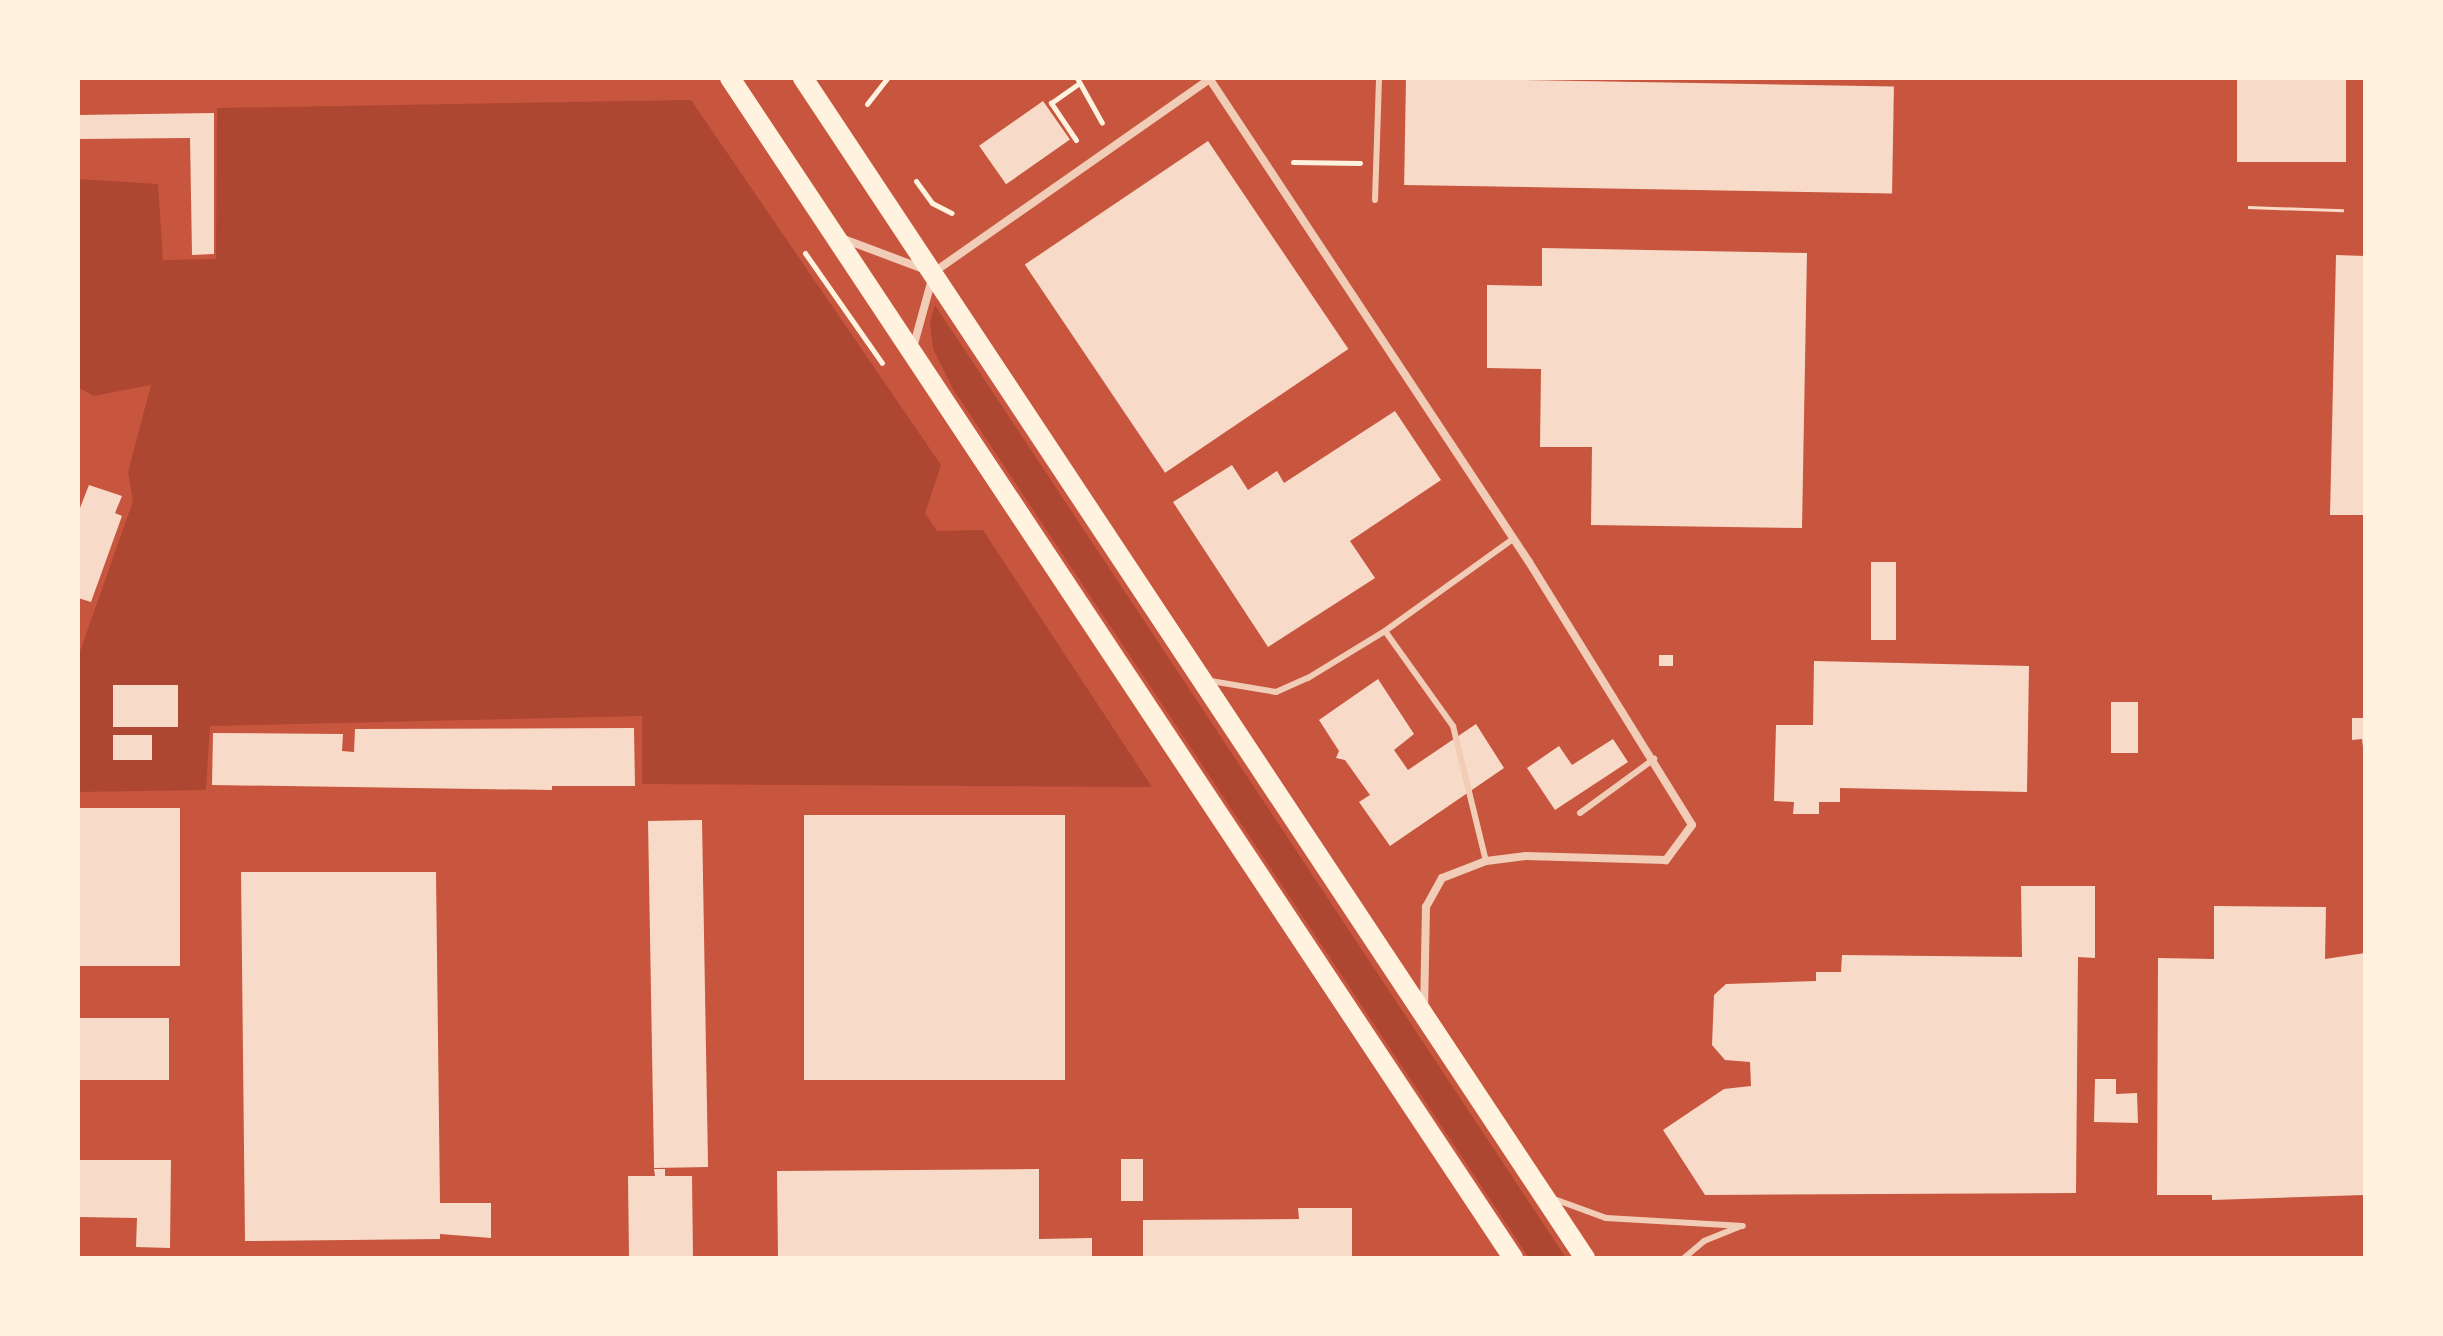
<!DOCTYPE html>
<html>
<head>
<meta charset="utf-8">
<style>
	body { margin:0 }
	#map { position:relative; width:2443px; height:1336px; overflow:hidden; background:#c8553d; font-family:"Alegreya Sans",sans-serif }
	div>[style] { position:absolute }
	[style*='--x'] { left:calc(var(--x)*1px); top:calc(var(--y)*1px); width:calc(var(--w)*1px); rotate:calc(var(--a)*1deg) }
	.green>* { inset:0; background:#ae4732 }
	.building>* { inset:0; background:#f7dbc8; transform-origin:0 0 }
	.path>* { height:5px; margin:-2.5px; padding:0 2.5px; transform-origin:2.5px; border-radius:2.5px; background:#fff3e0 }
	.service>* { height:6px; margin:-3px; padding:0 3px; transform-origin:3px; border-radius:3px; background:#f1ccb7 }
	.minor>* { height:8px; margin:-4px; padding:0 4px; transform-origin:4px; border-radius:4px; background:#f1ccb7 }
	.primary>* { height:20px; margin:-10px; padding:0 10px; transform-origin:10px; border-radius:10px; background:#fff3e0 }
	span { translate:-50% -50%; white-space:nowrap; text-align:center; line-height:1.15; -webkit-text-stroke:8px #fff3e0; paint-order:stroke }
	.frame { position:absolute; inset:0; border:80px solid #fff3e0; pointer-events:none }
</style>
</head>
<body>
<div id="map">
	<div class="green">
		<div style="clip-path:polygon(691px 100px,941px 465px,925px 513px,937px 531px,983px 530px,1152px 787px,642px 784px,642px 716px,210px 726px,206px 790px,78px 792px,78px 657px,133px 501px,128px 472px,151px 385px,94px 396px,78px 387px,78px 179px,158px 184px,163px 260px,216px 259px,217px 108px)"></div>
		<div style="clip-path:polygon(935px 305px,1566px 1258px,1529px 1258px,953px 389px,933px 349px,930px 322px)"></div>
	</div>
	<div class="building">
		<div style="left:1406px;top:78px;width:488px;height:107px;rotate:1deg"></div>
		<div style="left:2237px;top:78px;width:109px;height:84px"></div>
		<div style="left:1043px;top:101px;width:47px;height:78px;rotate:55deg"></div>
		<div style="clip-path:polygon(214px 113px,214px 254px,192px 255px,190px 138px,78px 139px,78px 115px)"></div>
		<div style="left:1208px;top:141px;width:251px;height:221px;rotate:56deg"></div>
		<div style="left:2248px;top:206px;width:96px;height:3px;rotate:2deg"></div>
		<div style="clip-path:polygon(1542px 248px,1807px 253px,1802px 528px,1591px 525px,1592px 447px,1540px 447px,1541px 369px,1487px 368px,1487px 285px,1542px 286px)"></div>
		<div style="clip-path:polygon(2336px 255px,2365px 256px,2365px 515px,2330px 515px)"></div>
		<div style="clip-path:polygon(1395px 411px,1441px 480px,1350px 541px,1375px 578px,1268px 647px,1173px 502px,1232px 465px,1248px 490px,1277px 471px,1284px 483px)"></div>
		<div style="clip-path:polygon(89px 485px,122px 496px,115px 513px,122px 516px,91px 602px,78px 598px,78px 513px)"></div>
		<div style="left:1871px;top:562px;width:25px;height:78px"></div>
		<div style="left:1659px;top:655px;width:14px;height:11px"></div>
		<div style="clip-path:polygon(1814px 661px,2029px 666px,2027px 792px,1840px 788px,1840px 802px,1819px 802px,1819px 814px,1793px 814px,1794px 802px,1774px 801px,1776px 725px,1813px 725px)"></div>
		<div style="clip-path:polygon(1378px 679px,1414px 734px,1394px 750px,1408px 770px,1476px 724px,1504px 768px,1390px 846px,1359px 802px,1370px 795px,1345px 760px,1336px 758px,1339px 751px,1319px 720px)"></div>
		<div style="left:113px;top:685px;width:65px;height:42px"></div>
		<div style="left:2111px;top:702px;width:27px;height:51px"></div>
		<div style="clip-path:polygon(2352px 718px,2365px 718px,2365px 763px,2362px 739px,2352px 740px)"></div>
		<div style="clip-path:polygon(634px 728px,635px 786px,552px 786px,552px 790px,212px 785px,213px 733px,343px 734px,342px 751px,354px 752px,355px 729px)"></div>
		<div style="left:113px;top:735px;width:39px;height:25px"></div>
		<div style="clip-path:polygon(1613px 739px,1628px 762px,1555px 810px,1527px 768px,1559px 746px,1572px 765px)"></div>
		<div style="left:180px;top:808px;width:158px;height:102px;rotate:90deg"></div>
		<div style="left:804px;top:815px;width:261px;height:265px"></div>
		<div style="left:702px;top:820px;width:347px;height:54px;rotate:89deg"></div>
		<div style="clip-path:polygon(241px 872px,436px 872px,440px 1203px,491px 1203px,491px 1238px,440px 1234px,440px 1239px,245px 1241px)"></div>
		<div style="clip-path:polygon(2021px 886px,2095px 886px,2095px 958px,2078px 957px,2076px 1193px,1705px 1195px,1663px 1130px,1724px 1089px,1751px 1086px,1750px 1062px,1725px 1060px,1712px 1045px,1714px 995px,1726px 984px,1816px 981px,1816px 972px,1841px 972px,1842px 955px,2022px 957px)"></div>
		<div style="clip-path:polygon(2214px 906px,2326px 907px,2325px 959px,2365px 953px,2364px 1195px,2212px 1200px,2212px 1195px,2157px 1195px,2158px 958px,2214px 959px)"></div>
		<div style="left:169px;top:1018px;width:62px;height:91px;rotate:90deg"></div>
		<div style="clip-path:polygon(2095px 1079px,2116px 1079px,2116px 1094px,2137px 1093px,2138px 1123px,2094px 1122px)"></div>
		<div style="left:1121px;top:1159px;width:22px;height:42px"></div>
		<div style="clip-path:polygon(78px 1160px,171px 1160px,170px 1248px,136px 1247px,137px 1218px,78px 1217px)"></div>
		<div style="clip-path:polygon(654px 1169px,665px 1169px,665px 1176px,692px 1176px,693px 1258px,629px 1258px,628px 1176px,655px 1176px)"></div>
		<div style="clip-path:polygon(1039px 1169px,1039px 1239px,1092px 1238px,1092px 1258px,778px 1258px,777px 1171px)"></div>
		<div style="clip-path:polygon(1298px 1208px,1352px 1208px,1352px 1258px,1143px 1258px,1143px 1220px,1299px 1219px)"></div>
	</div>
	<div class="path">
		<div style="--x:1077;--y:78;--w:51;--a:60.9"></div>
		<div style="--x:867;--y:104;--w:33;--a:-52"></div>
		<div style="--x:1076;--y:140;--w:45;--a:-124"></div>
		<div style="--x:1051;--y:103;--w:33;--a:-35"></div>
		<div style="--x:1293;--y:162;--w:67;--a:0.9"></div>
		<div style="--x:916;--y:181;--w:27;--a:54"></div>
		<div style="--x:932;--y:203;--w:22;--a:27"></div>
		<div style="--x:805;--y:253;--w:134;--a:55"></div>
	</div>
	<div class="service">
		<div style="--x:1375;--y:200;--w:122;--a:-88.1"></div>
		<div style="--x:1385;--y:631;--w:117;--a:54.4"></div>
		<div style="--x:1453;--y:726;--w:139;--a:76.3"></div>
		<div style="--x:1211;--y:681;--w:66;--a:9.6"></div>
		<div style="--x:1276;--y:692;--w:35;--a:-24"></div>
		<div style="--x:1308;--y:678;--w:90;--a:-31.4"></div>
		<div style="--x:1385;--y:631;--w:158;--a:-35.7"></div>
		<div style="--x:1580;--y:813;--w:92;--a:-36.1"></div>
		<div style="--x:1554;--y:1199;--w:55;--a:20.1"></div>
		<div style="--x:1606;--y:1218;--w:137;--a:3.3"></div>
		<div style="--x:1684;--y:1258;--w:26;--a:-40"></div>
		<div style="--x:1704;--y:1241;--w:38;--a:-22"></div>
	</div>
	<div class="minor">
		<div style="--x:1209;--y:78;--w:580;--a:56.53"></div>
		<div style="--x:1529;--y:562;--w:309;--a:58.2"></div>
		<div style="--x:1692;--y:825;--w:44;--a:126.6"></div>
		<div style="--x:1666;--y:860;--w:140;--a:-178.4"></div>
		<div style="--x:1526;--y:856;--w:40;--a:172.9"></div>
		<div style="--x:1486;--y:861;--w:47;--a:158.9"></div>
		<div style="--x:1442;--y:878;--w:33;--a:119"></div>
		<div style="--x:1426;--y:907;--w:100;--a:91.1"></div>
		<div style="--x:841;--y:238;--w:91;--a:20.6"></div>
		<div style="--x:913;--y:348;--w:79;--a:-74.6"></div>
		<div style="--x:934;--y:272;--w:337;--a:-35"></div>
	</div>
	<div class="primary">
		<div style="--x:730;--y:78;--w:1416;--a:56.43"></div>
		<div style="--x:803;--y:78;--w:1416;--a:56.47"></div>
	</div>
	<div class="frame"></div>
</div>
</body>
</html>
